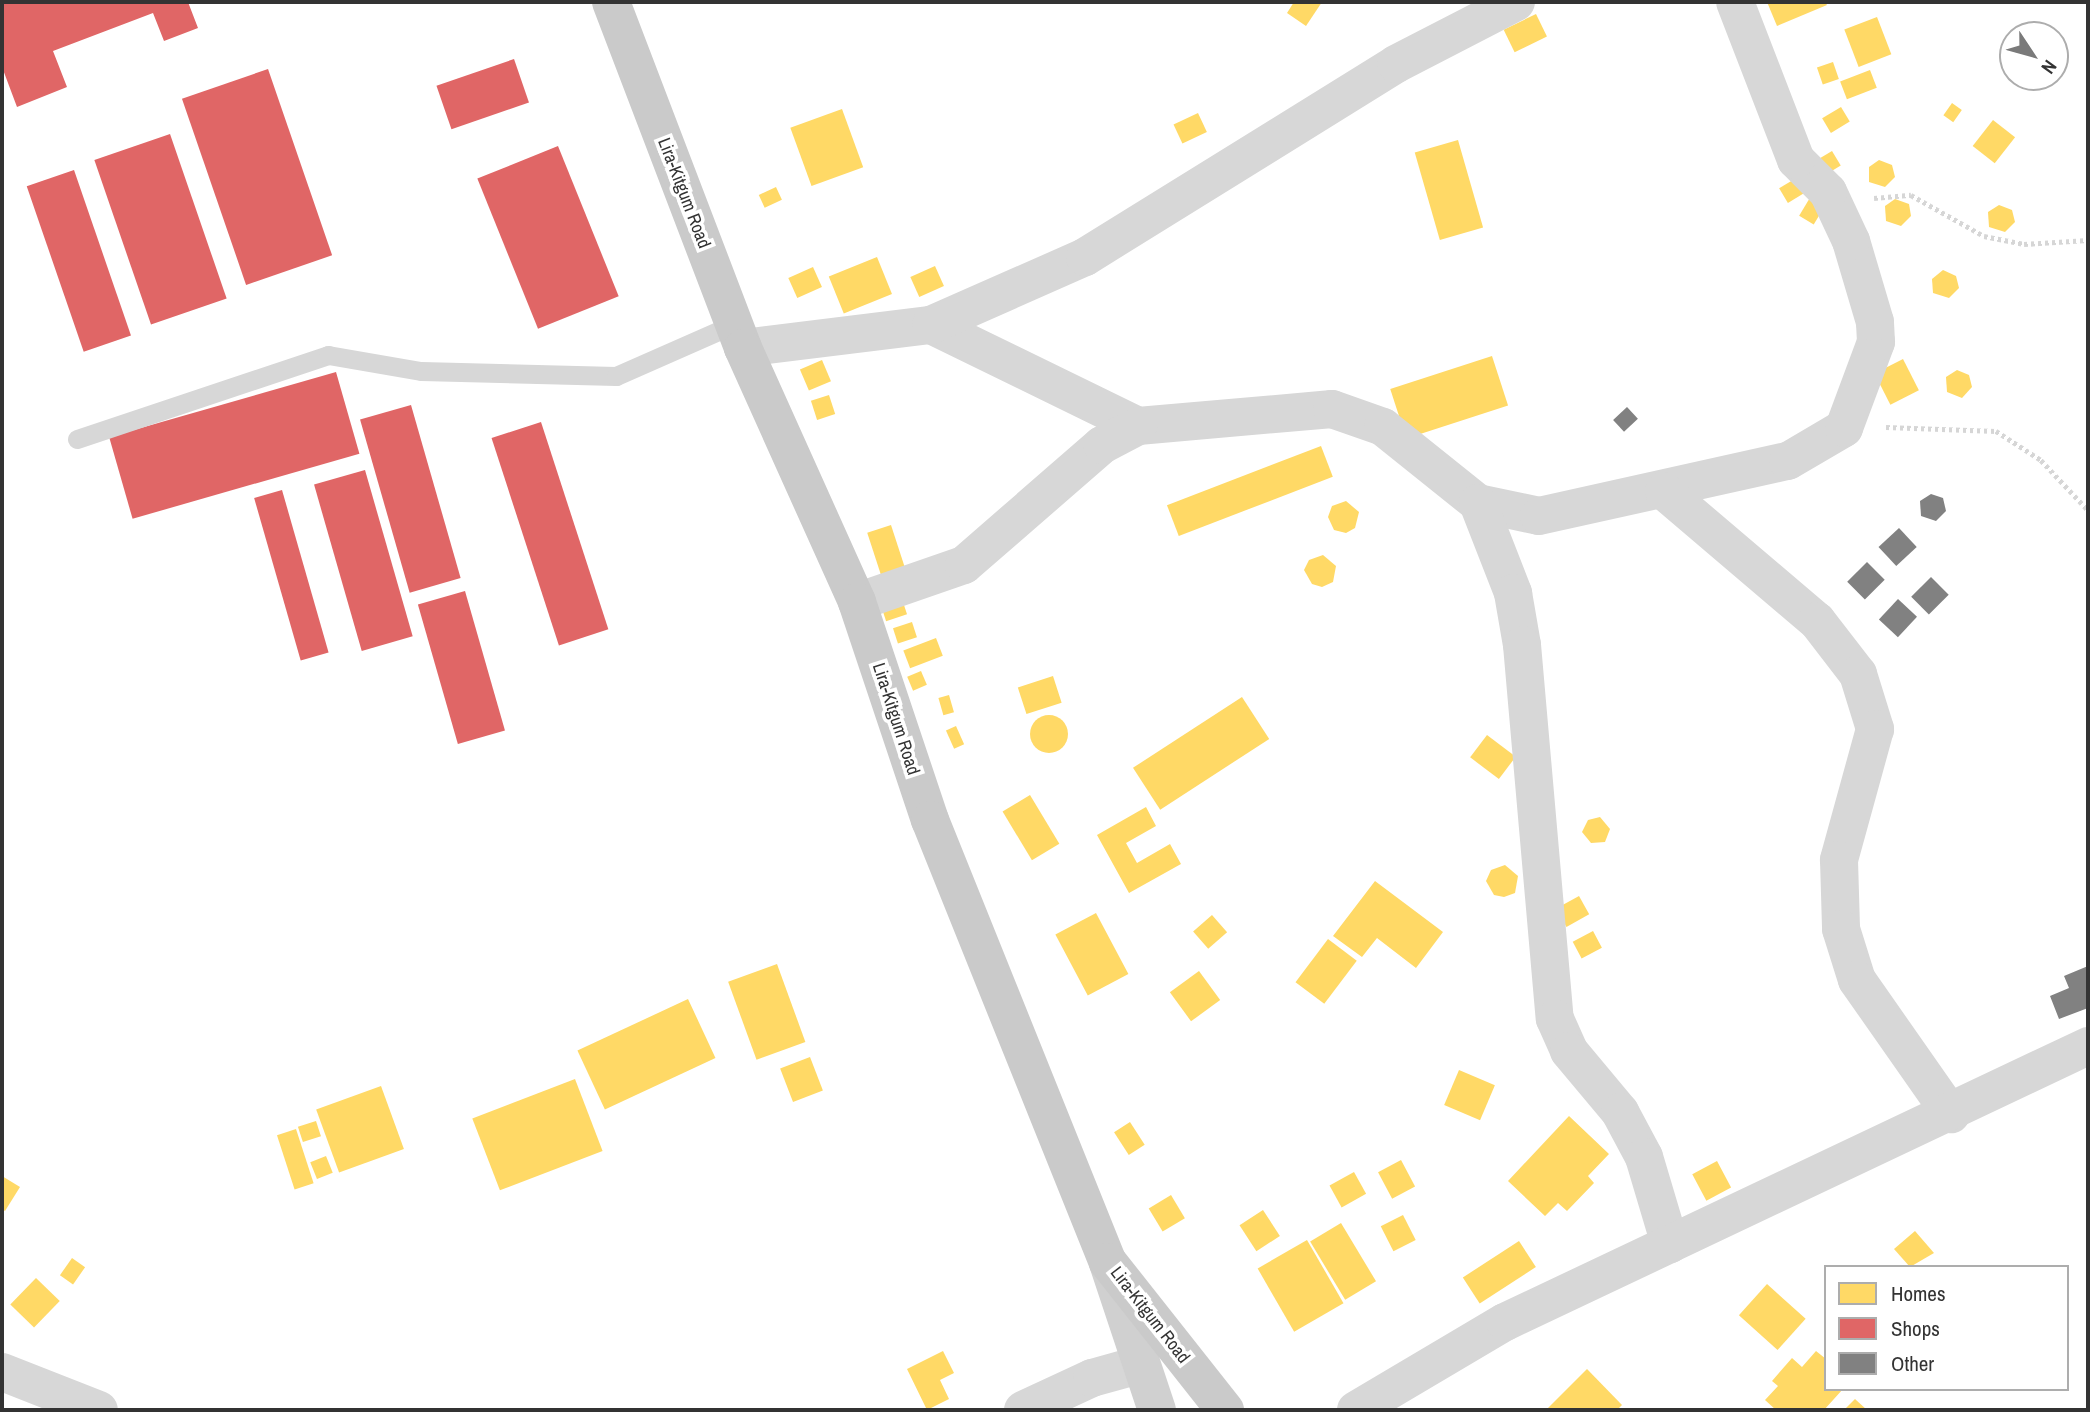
<!DOCTYPE html>
<html>
<head>
<meta charset="utf-8">
<style>
	body { margin:0 }
	#map { position:relative; width:2090px; height:1412px; overflow:hidden; background:#fff; font-family:"Archivo Narrow",sans-serif }
	div>[style] { position:absolute }
	[style*='--x'] { left:calc(var(--x)*1px); top:calc(var(--y)*1px); width:calc(var(--w)*1px); rotate:calc(var(--a)*1deg) }
	.homes>* { inset:0; background:#ffd966; transform-origin:0 0 }
	.round { border-radius:50% }
	.shops>* { inset:0; background:#e06666; transform-origin:0 0 }
	.building>* { inset:0; background:#818181; transform-origin:0 0 }
	.path>* { height:4.5px; margin-top:-2.25px; transform-origin:0; background:repeating-linear-gradient(90deg,#d6d6d6 0 3.5px,transparent 0 7px) }
	.service>* { height:19px; margin:-9.5px; padding:0 9.5px; transform-origin:9.5px; border-radius:9.5px; background:#d7d7d7 }
	.minor>* { height:38px; margin:-19px; padding:0 19px; transform-origin:19px; border-radius:19px; background:#d7d7d7 }
	.secondary>* { height:38px; margin:-19px; padding:0 19px; transform-origin:19px; border-radius:19px; background:#d0d0d0 }
	.primary>* { height:38px; margin:-19px; padding:0 19px; transform-origin:19px; border-radius:19px; background:#cacaca }
	span { translate:-50% -50%; white-space:nowrap; text-align:center; line-height:1.15; -webkit-text-stroke:7px #fff; paint-order:stroke }
	.street-label { font-size:18px; color:#333 }
	.frame { position:absolute; inset:0; border:4px solid #333; pointer-events:none }
	.legend { position:absolute; left:1824px; top:1265px; width:245px; height:126px; box-sizing:border-box; background:#fff; border:2px solid #adadad; margin:0; padding:9px 12px; list-style:none; font-size:21px; color:#333 }
	.legend li { display:flex; align-items:center; gap:14px; height:35px }
	.legend b { width:35px; border:2px solid #adadad }
	.north { position:absolute; left:1999px; top:21px; width:70px; height:70px; box-sizing:border-box; background:#fff; border:2px solid #adadad; border-radius:50%; rotate:126deg; font-size:19px; font-weight:700; line-height:28px; text-align:center; color:#333 }
	.north::after { content:''; display:block; margin:auto; width:24px; height:32px; background:#7a7a7a; clip-path:polygon(50% 0,100% 100%,50% 72%,0 100%) }
</style>
</head>
<body>
<div id="map">
	<div class="homes">
		<div style="clip-path:polygon(1294px 2px,1322px 2px,1306px 26px,1287px 13px)"></div>
		<div style="clip-path:polygon(1767px 2px,1825px 2px,1827px 5px,1777px 26px)"></div>
		<div style="left:1536px;top:14px;width:25px;height:36px;rotate:64deg"></div>
		<div style="left:1877px;top:17px;width:40px;height:35px;rotate:69deg"></div>
		<div style="left:1833px;top:62px;width:18px;height:17px;rotate:71deg"></div>
		<div style="left:1870px;top:70px;width:19px;height:32px;rotate:69deg"></div>
		<div style="left:1952px;top:103px;width:12px;height:15px;rotate:35deg"></div>
		<div style="left:1841px;top:107px;width:17px;height:22px;rotate:59deg"></div>
		<div style="left:842px;top:109px;width:62px;height:55px;rotate:70deg"></div>
		<div style="left:1198px;top:113px;width:21px;height:27px;rotate:65deg"></div>
		<div style="left:1993px;top:120px;width:28px;height:33px;rotate:38deg"></div>
		<div style="left:1458px;top:140px;width:91px;height:45px;rotate:74deg"></div>
		<div style="left:1832px;top:151px;width:17px;height:22px;rotate:59deg"></div>
		<div style="clip-path:polygon(1879px 160px,1892px 165px,1895px 177px,1885px 187px,1869px 182px,1869px 167px)"></div>
		<div style="left:1798px;top:177px;width:17px;height:22px;rotate:59deg"></div>
		<div style="left:776px;top:187px;width:14px;height:19px;rotate:65deg"></div>
		<div style="left:1811px;top:196px;width:17px;height:23px;rotate:31deg"></div>
		<div style="clip-path:polygon(1895px 199px,1909px 204px,1911px 216px,1901px 226px,1886px 221px,1885px 206px)"></div>
		<div style="clip-path:polygon(1999px 205px,2012px 210px,2015px 222px,2005px 232px,1989px 227px,1988px 212px)"></div>
		<div style="left:877px;top:257px;width:40px;height:52px;rotate:68deg"></div>
		<div style="left:935px;top:266px;width:22px;height:27px;rotate:66deg"></div>
		<div style="left:813px;top:267px;width:22px;height:27px;rotate:66deg"></div>
		<div style="clip-path:polygon(1943px 270px,1956px 276px,1959px 288px,1949px 298px,1933px 293px,1932px 279px)"></div>
		<div style="left:1492px;top:356px;width:52px;height:107px;rotate:72deg"></div>
		<div style="left:1903px;top:359px;width:35px;height:32px;rotate:63deg"></div>
		<div style="left:822px;top:360px;width:23px;height:24px;rotate:67deg"></div>
		<div style="clip-path:polygon(1957px 370px,1969px 375px,1972px 387px,1962px 398px,1947px 392px,1946px 377px)"></div>
		<div style="left:829px;top:395px;width:20px;height:19px;rotate:72deg"></div>
		<div style="left:1321px;top:446px;width:33px;height:165px;rotate:69deg"></div>
		<div style="clip-path:polygon(1346px 501px,1359px 512px,1355px 528px,1346px 533px,1334px 530px,1328px 517px,1332px 506px)"></div>
		<div style="left:891px;top:525px;width:49px;height:25px;rotate:72deg"></div>
		<div style="clip-path:polygon(1323px 555px,1336px 566px,1333px 582px,1322px 587px,1312px 584px,1304px 570px,1309px 560px)"></div>
		<div style="left:903px;top:602px;width:13px;height:22px;rotate:72deg"></div>
		<div style="left:912px;top:622px;width:16px;height:20px;rotate:72deg"></div>
		<div style="left:936px;top:638px;width:19px;height:35px;rotate:69deg"></div>
		<div style="left:921px;top:671px;width:15px;height:15px;rotate:67deg"></div>
		<div style="left:1053px;top:676px;width:28px;height:37px;rotate:72deg"></div>
		<div style="left:949px;top:695px;width:18px;height:11px;rotate:74deg"></div>
		<div style="left:1242px;top:697px;width:50px;height:130px;rotate:57deg"></div>
		<div class="round" style="left:1030px;top:715px;width:38px;height:38px"></div>
		<div style="left:956px;top:726px;width:20px;height:11px;rotate:66deg"></div>
		<div style="left:1487px;top:735px;width:36px;height:28px;rotate:37deg"></div>
		<div style="left:1030px;top:795px;width:57px;height:32px;rotate:59deg"></div>
		<div style="clip-path:polygon(1146px 807px,1156px 826px,1126px 843px,1137px 863px,1170px 844px,1181px 864px,1129px 893px,1097px 835px)"></div>
		<div style="clip-path:polygon(1600px 817px,1610px 829px,1605px 842px,1591px 843px,1582px 832px,1588px 820px)"></div>
		<div style="clip-path:polygon(1505px 865px,1518px 876px,1515px 893px,1504px 897px,1494px 895px,1486px 881px,1491px 870px)"></div>
		<div style="clip-path:polygon(1375px 881px,1443px 932px,1416px 968px,1377px 938px,1362px 957px,1333px 936px)"></div>
		<div style="left:1579px;top:896px;width:21px;height:26px;rotate:61deg"></div>
		<div style="left:1096px;top:913px;width:69px;height:46px;rotate:62deg"></div>
		<div style="left:1212px;top:915px;width:23px;height:25px;rotate:49deg"></div>
		<div style="left:1593px;top:931px;width:19px;height:23px;rotate:62deg"></div>
		<div style="left:1328px;top:939px;width:36px;height:54px;rotate:37deg"></div>
		<div style="left:777px;top:964px;width:83px;height:52px;rotate:70deg"></div>
		<div style="left:1199px;top:971px;width:36px;height:36px;rotate:54deg"></div>
		<div style="left:688px;top:999px;width:65px;height:122px;rotate:65deg"></div>
		<div style="left:810px;top:1057px;width:36px;height:32px;rotate:69deg"></div>
		<div style="left:1459px;top:1070px;width:39px;height:38px;rotate:23deg"></div>
		<div style="left:575px;top:1079px;width:77px;height:110px;rotate:69deg"></div>
		<div style="left:381px;top:1086px;width:67px;height:69px;rotate:70deg"></div>
		<div style="clip-path:polygon(1569px 1116px,1609px 1154px,1588px 1176px,1594px 1183px,1567px 1211px,1558px 1203px,1545px 1216px,1508px 1181px)"></div>
		<div style="left:316px;top:1121px;width:16px;height:19px;rotate:72deg"></div>
		<div style="left:1130px;top:1122px;width:27px;height:19px;rotate:57deg"></div>
		<div style="left:296px;top:1129px;width:57px;height:20px;rotate:72deg"></div>
		<div style="left:326px;top:1156px;width:18px;height:17px;rotate:68deg"></div>
		<div style="left:1401px;top:1160px;width:30px;height:26px;rotate:62deg"></div>
		<div style="left:1717px;top:1161px;width:30px;height:28px;rotate:62deg"></div>
		<div style="left:1354px;top:1172px;width:25px;height:28px;rotate:61deg"></div>
		<div style="clip-path:polygon(2px 1176px,20px 1187px,5px 1211px,2px 1209px)"></div>
		<div style="left:1171px;top:1195px;width:27px;height:26px;rotate:59deg"></div>
		<div style="left:1263px;top:1210px;width:31px;height:28px;rotate:57deg"></div>
		<div style="left:1403px;top:1215px;width:28px;height:25px;rotate:63deg"></div>
		<div style="left:1341px;top:1223px;width:68px;height:36px;rotate:59deg"></div>
		<div style="clip-path:polygon(1915px 1231px,1934px 1253px,1910px 1267px,1894px 1249px)"></div>
		<div style="left:1307px;top:1240px;width:73px;height:57px;rotate:60deg"></div>
		<div style="left:1519px;top:1241px;width:31px;height:67px;rotate:57deg"></div>
		<div style="left:72px;top:1258px;width:16px;height:21px;rotate:35deg"></div>
		<div style="left:36px;top:1278px;width:33px;height:37px;rotate:44deg"></div>
		<div style="left:1767px;top:1284px;width:52px;height:42px;rotate:42deg"></div>
		<div style="clip-path:polygon(943px 1351px,954px 1373px,940px 1380px,949px 1399px,927px 1410px,907px 1369px)"></div>
		<div style="clip-path:polygon(1816px 1351px,1826px 1359px,1826px 1389px,1843px 1389px,1824px 1410px,1776px 1410px,1765px 1400px,1778px 1386px,1772px 1381px,1792px 1358px,1802px 1367px)"></div>
		<div style="clip-path:polygon(1587px 1369px,1622px 1405px,1617px 1410px,1546px 1410px)"></div>
		<div style="clip-path:polygon(1855px 1399px,1867px 1410px,1844px 1410px)"></div>
	</div>
	<div class="shops">
		<div style="clip-path:polygon(2px 2px,188px 2px,198px 28px,164px 41px,153px 13px,53px 51px,67px 87px,17px 107px,2px 67px)"></div>
		<div style="left:514px;top:59px;width:46px;height:82px;rotate:71deg"></div>
		<div style="left:268px;top:69px;width:197px;height:91px;rotate:71deg"></div>
		<div style="left:170px;top:134px;width:174px;height:80px;rotate:71deg"></div>
		<div style="left:558px;top:146px;width:162px;height:87px;rotate:68deg"></div>
		<div style="left:74px;top:170px;width:175px;height:50px;rotate:71deg"></div>
		<div style="left:336px;top:372px;width:85px;height:236px;rotate:74deg"></div>
		<div style="left:411px;top:405px;width:180px;height:53px;rotate:74deg"></div>
		<div style="left:541px;top:422px;width:218px;height:52px;rotate:72deg"></div>
		<div style="left:365px;top:470px;width:173px;height:53px;rotate:74deg"></div>
		<div style="left:282px;top:490px;width:169px;height:29px;rotate:74deg"></div>
		<div style="left:465px;top:591px;width:145px;height:49px;rotate:74deg"></div>
	</div>
	<div class="building">
		<div style="left:1627px;top:407px;width:16px;height:19px;rotate:47deg"></div>
		<div style="clip-path:polygon(1931px 494px,1943px 498px,1946px 511px,1936px 521px,1921px 516px,1920px 501px)"></div>
		<div style="left:1899px;top:528px;width:26px;height:28px;rotate:47deg"></div>
		<div style="left:1867px;top:562px;width:25px;height:28px;rotate:45deg"></div>
		<div style="left:1931px;top:577px;width:25px;height:28px;rotate:45deg"></div>
		<div style="left:1898px;top:599px;width:26px;height:28px;rotate:43deg"></div>
		<div style="clip-path:polygon(2088px 966px,2088px 1008px,2059px 1019px,2050px 996px,2069px 988px,2064px 976px)"></div>
	</div>
	<div class="path">
		<div style="--x:1874;--y:198;--w:37;--a:-5"></div>
		<div style="--x:1911;--y:195;--w:84;--a:29.3"></div>
		<div style="--x:1984;--y:236;--w:41;--a:11.3"></div>
		<div style="--x:2024;--y:244;--w:64;--a:-3.6"></div>
		<div style="--x:1886;--y:427;--w:110;--a:2.1"></div>
		<div style="--x:1996;--y:431;--w:54;--a:32.8"></div>
		<div style="--x:2041;--y:460;--w:69;--a:46.8"></div>
	</div>
	<div class="service">
		<div style="--x:77;--y:439;--w:265;--a:-18.5"></div>
		<div style="--x:328;--y:355;--w:94;--a:9.8"></div>
		<div style="--x:421;--y:371;--w:195;--a:1.5"></div>
		<div style="--x:616;--y:376;--w:129;--a:-23.8"></div>
	</div>
	<div class="minor">
		<div style="--x:931;--y:325;--w:230;--a:26"></div>
		<div style="--x:1138;--y:426;--w:195;--a:-5"></div>
		<div style="--x:1332;--y:409;--w:54;--a:19.4"></div>
		<div style="--x:1383;--y:427;--w:122;--a:38.7"></div>
		<div style="--x:1478;--y:503;--w:62;--a:12"></div>
		<div style="--x:1539;--y:516;--w:255;--a:-12.5"></div>
		<div style="--x:1788;--y:461;--w:65;--a:-30.5"></div>
		<div style="--x:1844;--y:428;--w:92;--a:-69.6"></div>
		<div style="--x:1876;--y:342;--w:20;--a:-93"></div>
		<div style="--x:1875;--y:322;--w:84;--a:-106.5"></div>
		<div style="--x:1851;--y:241;--w:54;--a:-115.1"></div>
		<div style="--x:1828;--y:192;--w:45;--a:-135"></div>
		<div style="--x:1796;--y:160;--w:169;--a:-111.1"></div>
		<div style="--x:743;--y:348;--w:189;--a:-7"></div>
		<div style="--x:931;--y:325;--w:168;--a:-23.8"></div>
		<div style="--x:1085;--y:257;--w:366;--a:-31.8"></div>
		<div style="--x:1396;--y:64;--w:135;--a:-27.3"></div>
		<div style="--x:1664;--y:491;--w:201;--a:40.4"></div>
		<div style="--x:1817;--y:621;--w:67;--a:52.3"></div>
		<div style="--x:1858;--y:674;--w:58;--a:72.8"></div>
		<div style="--x:1875;--y:729;--w:136;--a:105.4"></div>
		<div style="--x:1839;--y:860;--w:69;--a:88.3"></div>
		<div style="--x:1841;--y:929;--w:53;--a:72.6"></div>
		<div style="--x:1857;--y:980;--w:164;--a:55"></div>
		<div style="--x:1478;--y:503;--w:97;--a:68.7"></div>
		<div style="--x:1513;--y:593;--w:53;--a:80.2"></div>
		<div style="--x:1522;--y:645;--w:375;--a:85"></div>
		<div style="--x:1555;--y:1019;--w:35;--a:66"></div>
		<div style="--x:1569;--y:1051;--w:80;--a:50.1"></div>
		<div style="--x:1620;--y:1112;--w:51;--a:61.9"></div>
		<div style="--x:1644;--y:1157;--w:91;--a:73.4"></div>
		<div style="--x:857;--y:602;--w:113;--a:-19.1"></div>
		<div style="--x:964;--y:565;--w:183;--a:-41"></div>
		<div style="--x:1102;--y:445;--w:41;--a:-27.8"></div>
		<div style="--x:2;--y:1372;--w:104;--a:21.4"></div>
		<div style="--x:1023;--y:1410;--w:76;--a:-24.9"></div>
		<div style="--x:1092;--y:1378;--w:49;--a:-15.5"></div>
		<div style="--x:1356;--y:1410;--w:173;--a:-30.6"></div>
		<div style="--x:1505;--y:1322;--w:645;--a:-25.33"></div>
	</div>
	<div class="secondary">
		<div style="--x:1108;--y:1263;--w:155;--a:71.6"></div>
	</div>
	<div class="primary">
		<div style="--x:611;--y:2;--w:370;--a:69.1"></div>
		<div style="--x:743;--y:348;--w:278;--a:65.8"></div>
		<div style="--x:857;--y:602;--w:230;--a:71.5"></div>
		<div style="--x:930;--y:820;--w:476;--a:68.1"></div>
		<div style="--x:1108;--y:1262;--w:189;--a:51.7"></div>
	</div>
	<div class="street-label">
		<span style="left:684px;top:193px;rotate:69deg">Lira-Kitgum Road</span>
		<span style="left:896px;top:719px;rotate:72deg">Lira-Kitgum Road</span>
		<span style="left:1150px;top:1315px;rotate:52deg">Lira-Kitgum Road</span>
	</div>
	<div class="frame"></div>
	<ul class="legend">
	<li><b style="height:19px;background:#ffd966"></b>Homes</li>
	<li><b style="height:19px;background:#e06666"></b>Shops</li>
	<li><b style="height:19px;background:#818181"></b>Other</li>
	</ul>
	<div class="north">N</div>
</div>
</body>
</html>
